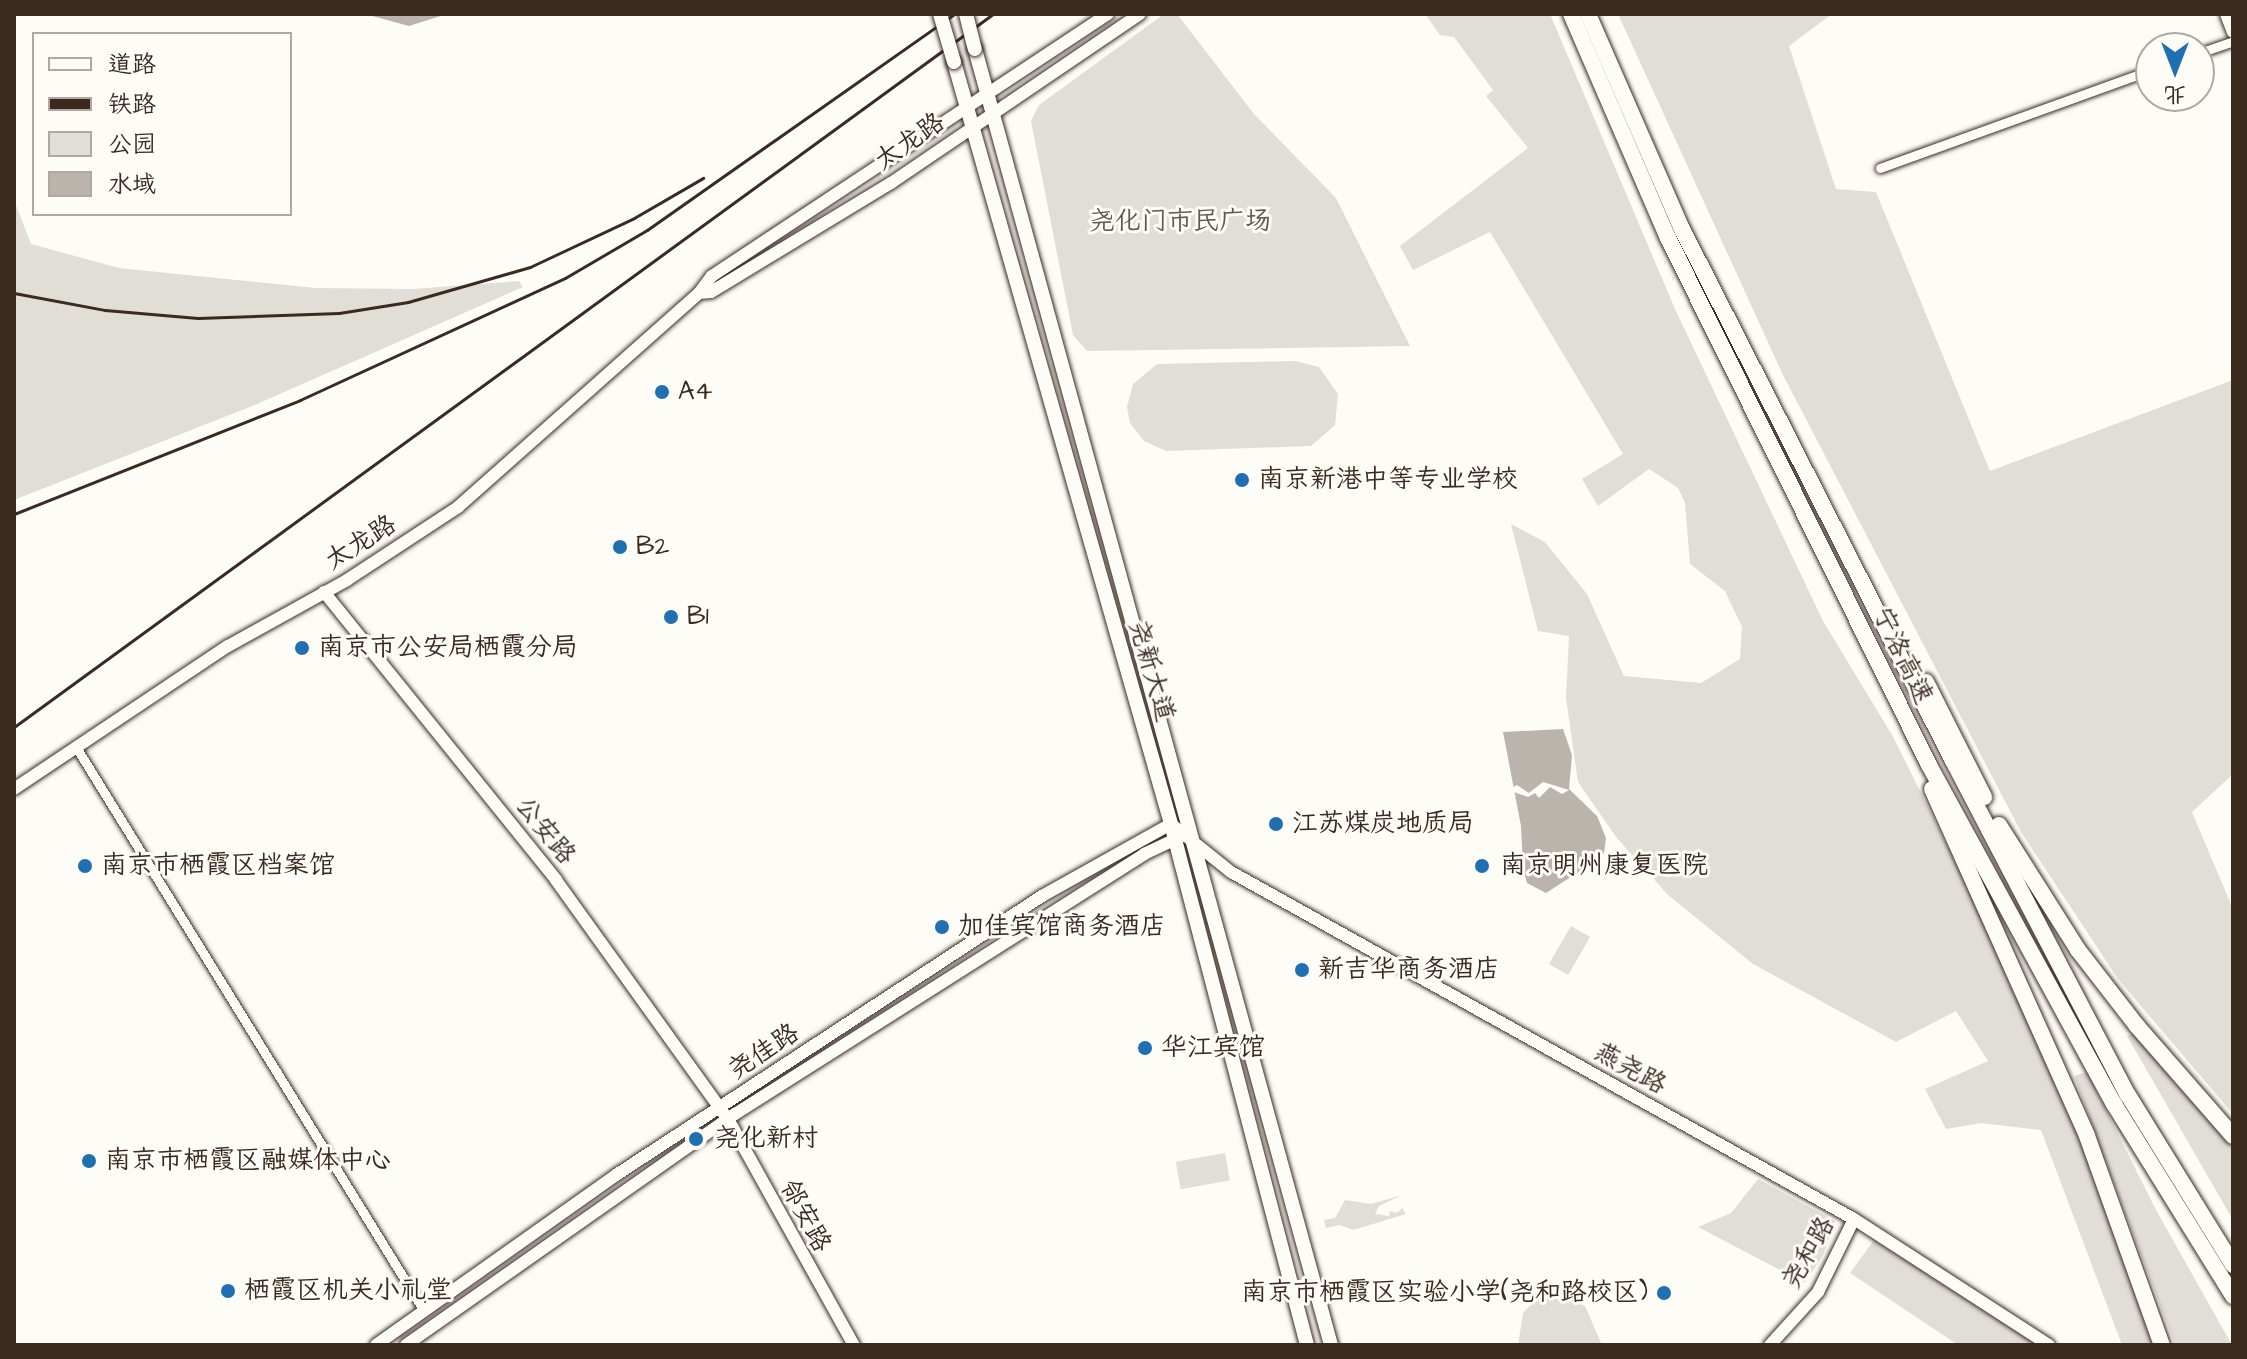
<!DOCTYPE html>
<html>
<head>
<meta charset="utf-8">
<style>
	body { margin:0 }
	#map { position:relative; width:2247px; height:1359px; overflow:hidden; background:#fdfcf7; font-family:"Architects Daughter","LXGW WenKai TC",sans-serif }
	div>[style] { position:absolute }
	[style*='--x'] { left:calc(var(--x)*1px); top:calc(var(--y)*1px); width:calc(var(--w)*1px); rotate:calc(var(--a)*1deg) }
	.green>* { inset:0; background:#e1ded7; transform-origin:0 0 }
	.water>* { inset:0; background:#bbb4ad }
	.pier>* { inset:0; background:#fdfcf7 }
	.roads { filter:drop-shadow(0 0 2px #3b2a1e) drop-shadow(0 0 2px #3b2a1e) }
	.street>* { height:9px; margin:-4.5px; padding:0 4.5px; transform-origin:4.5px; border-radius:4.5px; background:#fdfcf7 }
	.secondary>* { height:12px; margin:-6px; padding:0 6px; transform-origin:6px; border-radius:6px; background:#fdfcf7 }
	.primary>* { height:14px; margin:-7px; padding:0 7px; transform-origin:7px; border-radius:7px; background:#fdfcf7 }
	.highway>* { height:16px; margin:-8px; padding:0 8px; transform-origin:8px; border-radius:8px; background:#fdfcf7 }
	.rail>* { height:3px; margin:-1.5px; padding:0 1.5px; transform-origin:1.5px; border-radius:1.5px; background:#3b2a1e }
	.bridges { filter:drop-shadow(0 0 2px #3b2a1e) drop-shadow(0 0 2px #3b2a1e) }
	.primary-bridge>* { height:14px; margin:-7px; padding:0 7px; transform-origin:7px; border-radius:7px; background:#fdfcf7 }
	.dots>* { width:22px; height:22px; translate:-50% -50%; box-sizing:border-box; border:4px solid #fdfcf7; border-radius:50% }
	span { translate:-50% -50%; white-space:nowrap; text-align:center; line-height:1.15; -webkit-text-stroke:6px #fdfcf7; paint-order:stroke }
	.street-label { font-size:26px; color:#3b2a1e }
	.park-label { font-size:26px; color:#64574c }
	.poi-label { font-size:26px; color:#3b2a1e }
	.left { translate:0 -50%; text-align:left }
	.right { translate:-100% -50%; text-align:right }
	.frame { position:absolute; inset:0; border:16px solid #3b2a1e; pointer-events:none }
	.legend { position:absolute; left:32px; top:32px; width:260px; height:184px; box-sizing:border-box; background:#fdfcf7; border:2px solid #afa8a0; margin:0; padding:10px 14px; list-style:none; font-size:24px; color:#3b2a1e }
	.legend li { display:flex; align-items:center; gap:16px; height:40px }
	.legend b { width:40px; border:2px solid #afa8a0 }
	.north { position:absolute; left:2135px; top:32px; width:80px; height:80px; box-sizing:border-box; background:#fdfcf7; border:2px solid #afa8a0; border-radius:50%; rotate:180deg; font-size:22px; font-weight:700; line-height:32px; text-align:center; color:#3b2a1e }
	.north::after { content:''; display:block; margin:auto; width:28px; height:36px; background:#1f6fb2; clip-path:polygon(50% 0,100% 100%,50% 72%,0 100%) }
</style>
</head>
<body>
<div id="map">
	<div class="green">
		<div style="clip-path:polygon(1164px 14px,1177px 14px,1254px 114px,1336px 198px,1410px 346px,1087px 351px,1073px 335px,1031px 121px,1039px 105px)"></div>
		<div style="clip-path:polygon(1425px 14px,1550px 14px,1675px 309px,1823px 621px,1892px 735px,2000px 951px,2081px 1139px,2156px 1345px,2122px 1345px,2041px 1130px,1981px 1123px,1946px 1129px,1925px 1089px,1988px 1061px,1956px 1011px,1896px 1042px,1753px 964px,1668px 895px,1616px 837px,1578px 782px,1566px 698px,1569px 636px,1538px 631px,1511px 524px,1545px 542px,1587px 594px,1624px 676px,1701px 683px,1740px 659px,1742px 627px,1725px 591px,1690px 564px,1685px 503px,1678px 488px,1649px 469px,1598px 506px,1582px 479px,1623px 454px,1490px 232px,1413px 270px,1400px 246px,1528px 148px,1486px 96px,1493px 90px,1454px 37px,1440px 35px)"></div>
		<div style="clip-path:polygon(1618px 14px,1832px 14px,1789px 46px,1836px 189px,1876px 192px,1990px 471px,2233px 380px,2233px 774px,2192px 812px,2233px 909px,2233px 1114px,2118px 979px,2021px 832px,1783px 375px)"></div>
		<div style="clip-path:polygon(14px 200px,31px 244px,119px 268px,316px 288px,413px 289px,519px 281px,523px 287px,257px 404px,14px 500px)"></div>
		<div style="clip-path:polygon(1295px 361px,1319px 367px,1338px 394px,1335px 425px,1311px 446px,1166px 451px,1144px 441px,1130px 423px,1127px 407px,1133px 384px,1157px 364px)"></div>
		<div style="left:1571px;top:926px;width:22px;height:44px;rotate:30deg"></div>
		<div style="clip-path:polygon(2139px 1031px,2233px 1141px,2233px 1220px,2127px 1036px)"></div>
		<div style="clip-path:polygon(2087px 1072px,2156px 1210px,2232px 1345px,2175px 1345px,2074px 1076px)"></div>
		<div style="left:1225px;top:1153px;width:28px;height:50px;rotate:80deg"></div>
		<div style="clip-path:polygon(1758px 1179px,1835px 1221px,1823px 1255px,1805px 1283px,1698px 1227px,1731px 1213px)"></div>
		<div style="clip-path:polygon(1402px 1195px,1379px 1206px,1375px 1214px,1389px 1216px,1390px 1211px,1397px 1213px,1402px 1208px,1406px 1214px,1353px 1230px,1339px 1225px,1326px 1228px,1324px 1220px,1335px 1218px,1345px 1200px,1371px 1204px)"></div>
		<div style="clip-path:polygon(1874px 1240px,2001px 1320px,2037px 1345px,1958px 1345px,1850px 1273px)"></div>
		<div style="clip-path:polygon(1555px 1295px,1585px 1306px,1602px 1345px,1518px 1345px,1523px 1313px,1533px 1302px)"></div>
	</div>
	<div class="water">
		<div style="clip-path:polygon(365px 14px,447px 14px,409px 26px)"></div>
		<div style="clip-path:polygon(1563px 729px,1572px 755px,1569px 789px,1597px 816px,1606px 838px,1604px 853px,1594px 862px,1546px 893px,1527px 883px,1523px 869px,1521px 826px,1503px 732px)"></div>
	</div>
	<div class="pier">
		<div style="clip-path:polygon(1543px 782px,1569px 790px,1562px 794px,1550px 787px,1539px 798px,1535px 793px,1528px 797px,1508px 790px,1517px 785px,1529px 793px)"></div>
	</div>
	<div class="roads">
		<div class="street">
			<div style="--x:2199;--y:53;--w:36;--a:-19"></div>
			<div style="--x:1880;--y:168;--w:288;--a:-19.9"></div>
			<div style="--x:76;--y:747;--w:663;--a:58.32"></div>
		</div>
		<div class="secondary">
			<div style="--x:2226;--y:14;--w:19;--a:69"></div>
			<div style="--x:699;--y:293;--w:12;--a:-5"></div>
			<div style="--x:711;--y:292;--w:210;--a:-31.2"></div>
			<div style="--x:891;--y:183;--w:301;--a:-34.2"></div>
			<div style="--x:324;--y:592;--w:370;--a:51.1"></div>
			<div style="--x:556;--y:880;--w:294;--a:54.3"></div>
			<div style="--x:728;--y:1119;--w:259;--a:60.9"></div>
			<div style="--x:14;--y:789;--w:257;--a:-33.8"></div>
			<div style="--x:228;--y:646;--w:136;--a:-29"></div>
			<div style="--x:347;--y:580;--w:133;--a:-33.3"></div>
			<div style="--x:458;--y:507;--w:322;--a:-41.6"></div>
			<div style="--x:699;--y:293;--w:21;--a:-53"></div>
			<div style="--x:712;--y:276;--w:475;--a:-33.5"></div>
			<div style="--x:376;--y:1345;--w:294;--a:-35.3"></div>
			<div style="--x:616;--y:1175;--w:509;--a:-33.22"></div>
			<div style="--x:1042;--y:896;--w:148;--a:-29.2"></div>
			<div style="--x:1171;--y:824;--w:77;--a:38.7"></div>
			<div style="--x:1231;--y:872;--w:713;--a:29.12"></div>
			<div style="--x:1854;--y:1219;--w:232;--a:32.9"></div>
			<div style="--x:406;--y:1345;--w:402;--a:-35.1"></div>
			<div style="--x:735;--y:1114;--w:485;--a:-32.4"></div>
			<div style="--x:1144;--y:854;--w:42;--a:-25.3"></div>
			<div style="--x:1770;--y:1345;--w:72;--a:-47.8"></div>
			<div style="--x:1818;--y:1292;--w:81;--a:-63.7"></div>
		</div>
		<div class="primary">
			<div style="--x:975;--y:49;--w:1344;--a:74.64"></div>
			<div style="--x:954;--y:62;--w:792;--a:74.1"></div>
			<div style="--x:1171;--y:824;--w:538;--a:75.37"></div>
		</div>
		<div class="highway">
			<div style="--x:1571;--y:14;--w:244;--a:66.6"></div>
			<div style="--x:1668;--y:238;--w:588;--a:63.65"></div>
			<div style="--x:1929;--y:765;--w:386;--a:61.4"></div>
			<div style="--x:2114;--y:1104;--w:226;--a:58.2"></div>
			<div style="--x:1588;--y:14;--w:235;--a:66.4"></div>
			<div style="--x:1682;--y:229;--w:595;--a:63"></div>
			<div style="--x:1952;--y:759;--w:379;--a:62.4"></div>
			<div style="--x:2128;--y:1095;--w:200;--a:58.3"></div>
			<div style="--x:1926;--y:682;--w:129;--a:63.2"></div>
			<div style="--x:1932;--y:789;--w:380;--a:65.9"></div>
			<div style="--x:2087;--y:1136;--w:222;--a:70.3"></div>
			<div style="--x:1999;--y:825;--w:148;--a:57.7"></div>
			<div style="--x:2078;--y:950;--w:96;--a:52.2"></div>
			<div style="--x:2137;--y:1026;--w:146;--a:48.9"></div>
		</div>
	</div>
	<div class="rail">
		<div style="--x:14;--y:293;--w:93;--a:10.6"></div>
		<div style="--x:105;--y:310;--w:93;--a:4.9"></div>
		<div style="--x:198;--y:318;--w:141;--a:-2"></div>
		<div style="--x:339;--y:313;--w:70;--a:-9.1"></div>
		<div style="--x:408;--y:302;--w:127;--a:-16"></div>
		<div style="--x:530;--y:267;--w:115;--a:-25.2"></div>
		<div style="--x:634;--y:218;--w:80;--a:-30.1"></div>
		<div style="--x:14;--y:514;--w:308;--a:-21.7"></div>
		<div style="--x:300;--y:400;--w:292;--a:-24.7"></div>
		<div style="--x:565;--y:278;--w:95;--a:-30.3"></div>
		<div style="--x:647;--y:230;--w:375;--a:-35.1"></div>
		<div style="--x:14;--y:727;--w:1211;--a:-36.07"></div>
	</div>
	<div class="bridges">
		<div class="primary-bridge">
			<div style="--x:940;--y:14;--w:50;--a:73.7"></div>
			<div style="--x:966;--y:14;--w:36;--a:76"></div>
		</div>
	</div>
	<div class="dots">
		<div style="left:662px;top:392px;background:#1f6fb2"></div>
		<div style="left:1242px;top:480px;background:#1f6fb2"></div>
		<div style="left:620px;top:547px;background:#1f6fb2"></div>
		<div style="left:671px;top:617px;background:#1f6fb2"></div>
		<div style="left:302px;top:648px;background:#1f6fb2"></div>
		<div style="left:1276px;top:824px;background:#1f6fb2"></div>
		<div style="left:85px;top:866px;background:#1f6fb2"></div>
		<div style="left:1482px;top:866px;background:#1f6fb2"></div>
		<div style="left:942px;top:927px;background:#1f6fb2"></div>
		<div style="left:1302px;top:970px;background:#1f6fb2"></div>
		<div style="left:1145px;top:1048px;background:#1f6fb2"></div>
		<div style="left:696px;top:1139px;background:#1f6fb2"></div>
		<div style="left:89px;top:1161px;background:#1f6fb2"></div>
		<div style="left:228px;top:1291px;background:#1f6fb2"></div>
		<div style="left:1664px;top:1293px;background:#1f6fb2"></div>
	</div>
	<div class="street-label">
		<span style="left:910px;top:142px;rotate:-35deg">太龙路</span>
		<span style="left:361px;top:543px;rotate:-32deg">太龙路</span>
		<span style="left:1902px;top:656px;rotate:64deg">宁洛高速</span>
		<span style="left:1151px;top:671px;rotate:74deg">尧新大道</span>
		<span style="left:545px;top:831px;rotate:51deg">公安路</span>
		<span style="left:764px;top:1052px;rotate:-33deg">尧佳路</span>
		<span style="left:1630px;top:1069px;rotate:29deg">燕尧路</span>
		<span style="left:805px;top:1216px;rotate:62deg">邻安路</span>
		<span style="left:1809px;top:1253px;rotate:-60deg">尧和路</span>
	</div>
	<div class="park-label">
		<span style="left:1180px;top:222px">尧化门市民广场</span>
	</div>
	<div class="poi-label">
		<span class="left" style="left:678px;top:392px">A4</span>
		<span class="left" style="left:1258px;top:480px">南京新港中等专业学校</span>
		<span class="left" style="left:636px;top:547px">B2</span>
		<span class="left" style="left:687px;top:617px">B1</span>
		<span class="left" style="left:318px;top:648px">南京市公安局栖霞分局</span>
		<span class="left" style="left:1292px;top:824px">江苏煤炭地质局</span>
		<span class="left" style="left:101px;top:866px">南京市栖霞区档案馆</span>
		<span class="left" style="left:1500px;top:866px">南京明州康复医院</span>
		<span class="left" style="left:958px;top:927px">加佳宾馆商务酒店</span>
		<span class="left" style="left:1318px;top:970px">新吉华商务酒店</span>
		<span class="left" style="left:1161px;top:1048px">华江宾馆</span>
		<span class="left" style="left:714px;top:1139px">尧化新村</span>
		<span class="left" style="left:105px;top:1161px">南京市栖霞区融媒体中心</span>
		<span class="left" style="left:244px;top:1291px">栖霞区机关小礼堂</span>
		<span class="right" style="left:1648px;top:1293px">南京市栖霞区实验小学(尧和路校区)</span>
	</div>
	<div class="frame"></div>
	<ul class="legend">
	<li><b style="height:10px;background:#fdfcf7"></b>道路</li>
	<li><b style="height:10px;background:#3b2a1e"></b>铁路</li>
	<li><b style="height:22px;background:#e1ded7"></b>公园</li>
	<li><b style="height:22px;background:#bbb4ad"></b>水域</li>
	</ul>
	<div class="north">北</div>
</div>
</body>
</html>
